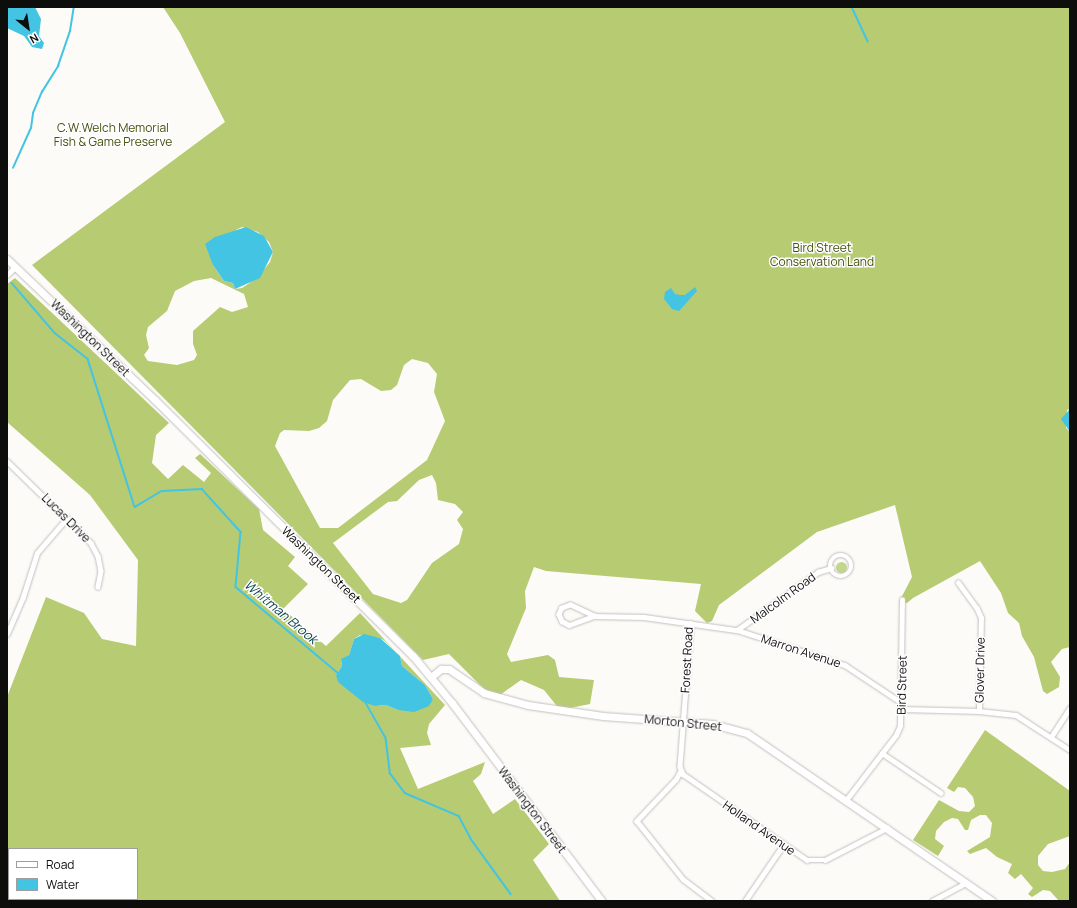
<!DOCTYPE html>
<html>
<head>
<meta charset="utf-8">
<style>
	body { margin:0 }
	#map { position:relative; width:1077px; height:908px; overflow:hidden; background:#fdfbf8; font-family:Manrope,sans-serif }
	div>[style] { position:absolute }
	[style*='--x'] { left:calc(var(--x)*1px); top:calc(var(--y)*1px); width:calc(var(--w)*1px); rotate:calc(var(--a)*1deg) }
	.green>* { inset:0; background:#c3d788 }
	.round { border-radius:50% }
	.forest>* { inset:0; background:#b6cb72 }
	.water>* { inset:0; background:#43c4e3 }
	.stream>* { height:1.5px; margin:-0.75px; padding:0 0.75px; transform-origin:0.75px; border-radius:0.75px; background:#43c4e3 }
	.roads { filter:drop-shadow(0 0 1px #c2c0bd) drop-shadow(0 0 1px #c2c0bd) }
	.street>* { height:4.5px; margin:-2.25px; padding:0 2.25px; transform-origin:2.25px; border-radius:2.25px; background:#fff }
	.street>.ring { margin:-2.25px; padding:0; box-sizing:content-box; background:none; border:4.5px solid #fff; border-radius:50% }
	.secondary>* { height:7px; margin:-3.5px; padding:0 3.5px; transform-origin:3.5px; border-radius:3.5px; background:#fff }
	.primary>* { height:7px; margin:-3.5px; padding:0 3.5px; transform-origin:3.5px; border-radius:3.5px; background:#fff }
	span { translate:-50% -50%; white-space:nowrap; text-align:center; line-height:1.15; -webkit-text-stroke:3px #fff; paint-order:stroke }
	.park-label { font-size:12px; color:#44510f }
	.street-label { font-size:12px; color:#0d0d0c }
	.water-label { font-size:13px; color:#0e4653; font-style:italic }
	.frame { position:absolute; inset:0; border:8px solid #0d0d0c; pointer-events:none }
	.legend { position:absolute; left:8px; top:848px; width:130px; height:52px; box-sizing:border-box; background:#fff; border:1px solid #9e9e9e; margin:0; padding:5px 7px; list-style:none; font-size:12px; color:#0d0d0c }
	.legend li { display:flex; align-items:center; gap:8px; height:20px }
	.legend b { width:20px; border:1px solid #9e9e9e }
	.north { position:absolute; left:8px; top:8px; width:40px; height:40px; -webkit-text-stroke:3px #fff; paint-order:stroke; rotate:150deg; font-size:11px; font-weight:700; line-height:16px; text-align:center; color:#0d0d0c }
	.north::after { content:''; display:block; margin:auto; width:14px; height:18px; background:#0d0d0c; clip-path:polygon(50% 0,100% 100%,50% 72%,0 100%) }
</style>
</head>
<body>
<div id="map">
	<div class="green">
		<div class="round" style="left:835.5px;top:561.5px;width:11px;height:11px"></div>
	</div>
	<div class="forest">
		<div style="clip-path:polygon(evenodd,163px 7px,1070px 7px,1070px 409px,1067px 410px,1066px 428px,1070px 432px,1070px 647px,1062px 649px,1051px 662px,1060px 677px,1059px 687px,1047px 694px,1043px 691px,1034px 657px,1022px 636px,1019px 623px,1008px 613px,1001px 593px,980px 561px,913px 598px,907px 603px,899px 602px,912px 577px,895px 505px,817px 532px,719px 605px,712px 621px,707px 623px,695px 611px,701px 584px,546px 571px,534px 567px,525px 591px,526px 608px,507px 654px,511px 662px,548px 655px,555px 660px,559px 677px,594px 680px,590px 704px,560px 710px,544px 690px,521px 680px,500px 695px,484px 689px,449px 654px,423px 660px,32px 265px,225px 122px,180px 33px,163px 7px,242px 227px,258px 232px,269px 242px,273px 252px,270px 262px,257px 278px,242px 288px,235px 289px,233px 283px,224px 281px,213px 265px,236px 230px,242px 227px,163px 7px,211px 278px,244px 294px,248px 307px,232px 312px,220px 307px,193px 331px,193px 344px,197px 355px,194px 360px,177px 365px,148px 361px,144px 355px,149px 348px,146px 335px,148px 327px,167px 311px,175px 291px,194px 281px,211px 278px,163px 7px,412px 359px,428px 363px,437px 374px,434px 392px,445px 421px,427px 460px,338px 528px,320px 528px,275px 446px,280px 433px,284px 430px,309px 431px,319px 428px,327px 421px,333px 400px,350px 380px,361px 379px,381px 391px,391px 390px,397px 385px,404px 365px,412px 359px,163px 7px,432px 475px,436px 483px,438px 500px,455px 504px,463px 512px,457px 520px,463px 529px,459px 544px,432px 563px,407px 600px,401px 603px,373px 594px,333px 543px,388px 502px,397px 501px,419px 480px,432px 475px)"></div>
		<div style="clip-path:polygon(evenodd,15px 278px,169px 423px,156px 435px,152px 463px,168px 479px,183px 465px,204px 482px,211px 473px,195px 458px,200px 454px,259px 509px,263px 530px,295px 557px,288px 566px,308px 584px,283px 609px,326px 646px,360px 613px,445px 705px,429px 724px,427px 733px,431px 745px,400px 748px,418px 789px,485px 762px,481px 774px,473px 781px,493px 814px,515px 799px,549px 844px,533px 860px,560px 901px,7px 901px,7px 697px,46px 597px,84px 613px,102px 639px,136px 646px,138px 560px,90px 495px,7px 422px,7px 284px,15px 278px,360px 635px,380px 638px,385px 641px,400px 656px,402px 666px,425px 685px,433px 699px,398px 710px,386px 705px,375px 706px,336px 675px,342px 666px,341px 660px,349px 655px,354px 639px,360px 635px,15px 278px,9px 849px,137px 849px,137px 899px,9px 899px,9px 849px)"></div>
		<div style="clip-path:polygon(985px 730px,1070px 791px,1070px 836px,1048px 844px,1038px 856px,1038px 865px,1043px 871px,1052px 872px,1065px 869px,1070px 862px,1070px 901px,1059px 901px,1050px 891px,1043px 890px,1032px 897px,1028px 894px,1033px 888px,1021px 874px,1015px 879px,1008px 873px,1012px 864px,997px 857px,986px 848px,970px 854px,967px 851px,990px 837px,992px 823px,986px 815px,980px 815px,971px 820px,968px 830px,965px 830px,958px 819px,952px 818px,944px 822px,936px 831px,935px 839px,944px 846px,938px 856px,913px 840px,939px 800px,959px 811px,969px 812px,975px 806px,973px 797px,965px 788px,958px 787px,954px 792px,947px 788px)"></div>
	</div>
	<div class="water">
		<div style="clip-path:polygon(7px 7px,35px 7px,41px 19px,39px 36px,44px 43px,42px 49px,32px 47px,24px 36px,7px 28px)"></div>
		<div style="clip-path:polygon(246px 227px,264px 236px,273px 252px,260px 278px,235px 289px,233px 283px,224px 281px,213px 265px,205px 244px,215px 237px)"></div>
		<div style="clip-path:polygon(671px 288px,675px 294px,680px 295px,685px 295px,695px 287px,697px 291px,679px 311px,672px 309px,664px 299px,665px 292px)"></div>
		<div style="clip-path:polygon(1070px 409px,1070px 432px,1061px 419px)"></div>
		<div style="clip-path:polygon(364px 634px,380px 638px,400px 656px,402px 666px,425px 685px,433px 699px,429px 706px,414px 712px,398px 710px,386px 705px,375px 706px,363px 702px,338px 682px,336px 675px,342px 666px,341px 659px,349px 655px,354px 639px)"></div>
	</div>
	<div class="stream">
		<div style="--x:852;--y:7;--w:38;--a:65"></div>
		<div style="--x:13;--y:168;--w:44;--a:-65.8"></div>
		<div style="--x:31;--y:128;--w:15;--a:-82"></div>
		<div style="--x:33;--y:113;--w:23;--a:-67"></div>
		<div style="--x:42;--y:92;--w:31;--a:-58"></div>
		<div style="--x:58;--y:66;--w:37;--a:-71"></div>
		<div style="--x:70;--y:31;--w:24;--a:-81"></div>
		<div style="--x:7;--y:222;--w:2;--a:90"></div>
		<div style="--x:12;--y:283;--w:66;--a:49.3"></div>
		<div style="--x:55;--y:333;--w:42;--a:38.2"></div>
		<div style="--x:88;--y:359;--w:155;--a:72.4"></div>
		<div style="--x:135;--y:507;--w:31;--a:-31"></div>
		<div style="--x:162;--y:491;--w:40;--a:-2.9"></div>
		<div style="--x:202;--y:489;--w:58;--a:47.8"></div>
		<div style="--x:241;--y:532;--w:55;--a:95.2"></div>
		<div style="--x:236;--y:587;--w:133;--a:40.1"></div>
		<div style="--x:366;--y:703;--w:40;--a:60.3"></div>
		<div style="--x:386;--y:738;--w:35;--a:83"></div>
		<div style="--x:390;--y:773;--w:25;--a:53"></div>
		<div style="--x:405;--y:793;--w:59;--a:23.1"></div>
		<div style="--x:459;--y:816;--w:26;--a:62"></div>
		<div style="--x:471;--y:839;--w:68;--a:54"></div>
	</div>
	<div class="roads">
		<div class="street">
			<div style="--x:7;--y:275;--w:11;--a:-45"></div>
			<div style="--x:7;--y:461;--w:117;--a:44.3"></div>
			<div style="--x:91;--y:543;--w:15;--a:62"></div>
			<div style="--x:98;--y:556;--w:15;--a:79"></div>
			<div style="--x:101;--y:571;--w:16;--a:101"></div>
			<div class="ring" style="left:830px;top:555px;width:17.5px;height:17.5px"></div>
			<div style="--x:594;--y:616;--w:26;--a:-155"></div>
			<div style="--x:570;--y:605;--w:9;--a:159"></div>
			<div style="--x:562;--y:608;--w:7;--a:117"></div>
			<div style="--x:559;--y:614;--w:8;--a:67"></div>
			<div style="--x:562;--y:621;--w:8;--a:30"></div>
			<div style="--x:569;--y:625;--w:27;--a:-20"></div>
			<div style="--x:594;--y:616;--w:50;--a:1.1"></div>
			<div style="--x:644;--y:617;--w:94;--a:8"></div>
			<div style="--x:737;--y:630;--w:114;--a:18"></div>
			<div style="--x:845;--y:665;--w:69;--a:33.7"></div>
			<div style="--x:691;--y:623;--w:144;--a:94.4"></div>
			<div style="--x:680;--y:767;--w:8;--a:67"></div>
			<div style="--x:683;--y:774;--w:151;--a:34.7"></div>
			<div style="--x:807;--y:860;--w:18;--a:0"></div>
			<div style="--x:825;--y:860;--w:70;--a:-27.3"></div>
			<div style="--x:737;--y:630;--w:100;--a:-35.6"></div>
			<div style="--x:818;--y:572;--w:14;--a:-17"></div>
			<div style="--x:7;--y:634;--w:40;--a:-66.6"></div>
			<div style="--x:23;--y:597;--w:46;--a:-72.3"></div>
			<div style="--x:37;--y:553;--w:46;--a:-49.4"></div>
			<div style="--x:902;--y:709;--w:77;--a:1.5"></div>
			<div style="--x:979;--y:711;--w:93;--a:-88.8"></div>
			<div style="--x:981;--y:618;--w:10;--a:-114"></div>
			<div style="--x:977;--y:609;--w:32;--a:-126"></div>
			<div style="--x:979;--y:711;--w:37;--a:6"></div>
			<div style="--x:1016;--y:715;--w:64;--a:32.9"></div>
			<div style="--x:1051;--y:737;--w:35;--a:-57"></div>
			<div style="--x:882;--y:753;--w:71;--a:34.1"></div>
			<div style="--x:681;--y:771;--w:10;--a:119"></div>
			<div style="--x:676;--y:780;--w:57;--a:133.6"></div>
			<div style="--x:637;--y:821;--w:74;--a:51.6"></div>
			<div style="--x:683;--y:879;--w:36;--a:37"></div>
			<div style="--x:846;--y:800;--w:82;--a:-52.4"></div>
			<div style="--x:896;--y:735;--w:10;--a:-66"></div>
			<div style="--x:900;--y:726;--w:126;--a:-89.1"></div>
			<div style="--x:745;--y:901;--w:68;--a:-55.8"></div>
			<div style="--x:932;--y:901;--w:38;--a:-28"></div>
		</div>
		<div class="secondary">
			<div style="--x:431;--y:677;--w:13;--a:-39"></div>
			<div style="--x:441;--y:669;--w:8;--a:0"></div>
			<div style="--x:449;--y:669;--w:42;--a:34.4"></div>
			<div style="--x:484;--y:693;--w:46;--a:15.3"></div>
			<div style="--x:528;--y:705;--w:76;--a:8.3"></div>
			<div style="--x:603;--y:716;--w:110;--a:4.2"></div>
			<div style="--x:713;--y:724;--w:35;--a:15"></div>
			<div style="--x:747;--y:733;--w:297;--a:34.4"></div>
		</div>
		<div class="primary">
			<div style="--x:7;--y:259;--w:204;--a:43.6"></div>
			<div style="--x:155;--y:400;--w:363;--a:44.8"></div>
			<div style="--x:413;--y:656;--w:61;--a:50.3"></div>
			<div style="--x:452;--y:703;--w:248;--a:52.9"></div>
		</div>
	</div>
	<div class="park-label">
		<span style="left:113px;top:135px">C.W.Welch Memorial<br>Fish &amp; Game Preserve</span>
		<span style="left:822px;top:255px">Bird Street<br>Conservation Land</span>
	</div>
	<div class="street-label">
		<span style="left:90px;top:338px;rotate:44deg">Washington Street</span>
		<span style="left:66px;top:518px;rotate:45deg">Lucas Drive</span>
		<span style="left:321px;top:565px;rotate:44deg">Washington Street</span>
		<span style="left:783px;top:598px;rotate:-36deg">Malcolm Road</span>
		<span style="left:801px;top:651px;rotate:18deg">Marron Avenue</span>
		<span style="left:687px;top:660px;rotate:-87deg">Forest Road</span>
		<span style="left:980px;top:670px;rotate:-89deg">Glover Drive</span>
		<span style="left:902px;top:685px;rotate:-89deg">Bird Street</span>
		<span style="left:683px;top:723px;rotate:6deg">Morton Street</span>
		<span style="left:532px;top:810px;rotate:53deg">Washington Street</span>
		<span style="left:759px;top:828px;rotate:35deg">Holland Avenue</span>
	</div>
	<div class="water-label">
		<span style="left:281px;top:612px;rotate:40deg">Whitman Brook</span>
	</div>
	<div class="frame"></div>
	<ul class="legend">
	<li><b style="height:5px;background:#fff"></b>Road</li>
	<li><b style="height:11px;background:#43c4e3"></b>Water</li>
	</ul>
	<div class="north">N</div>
</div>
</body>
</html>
